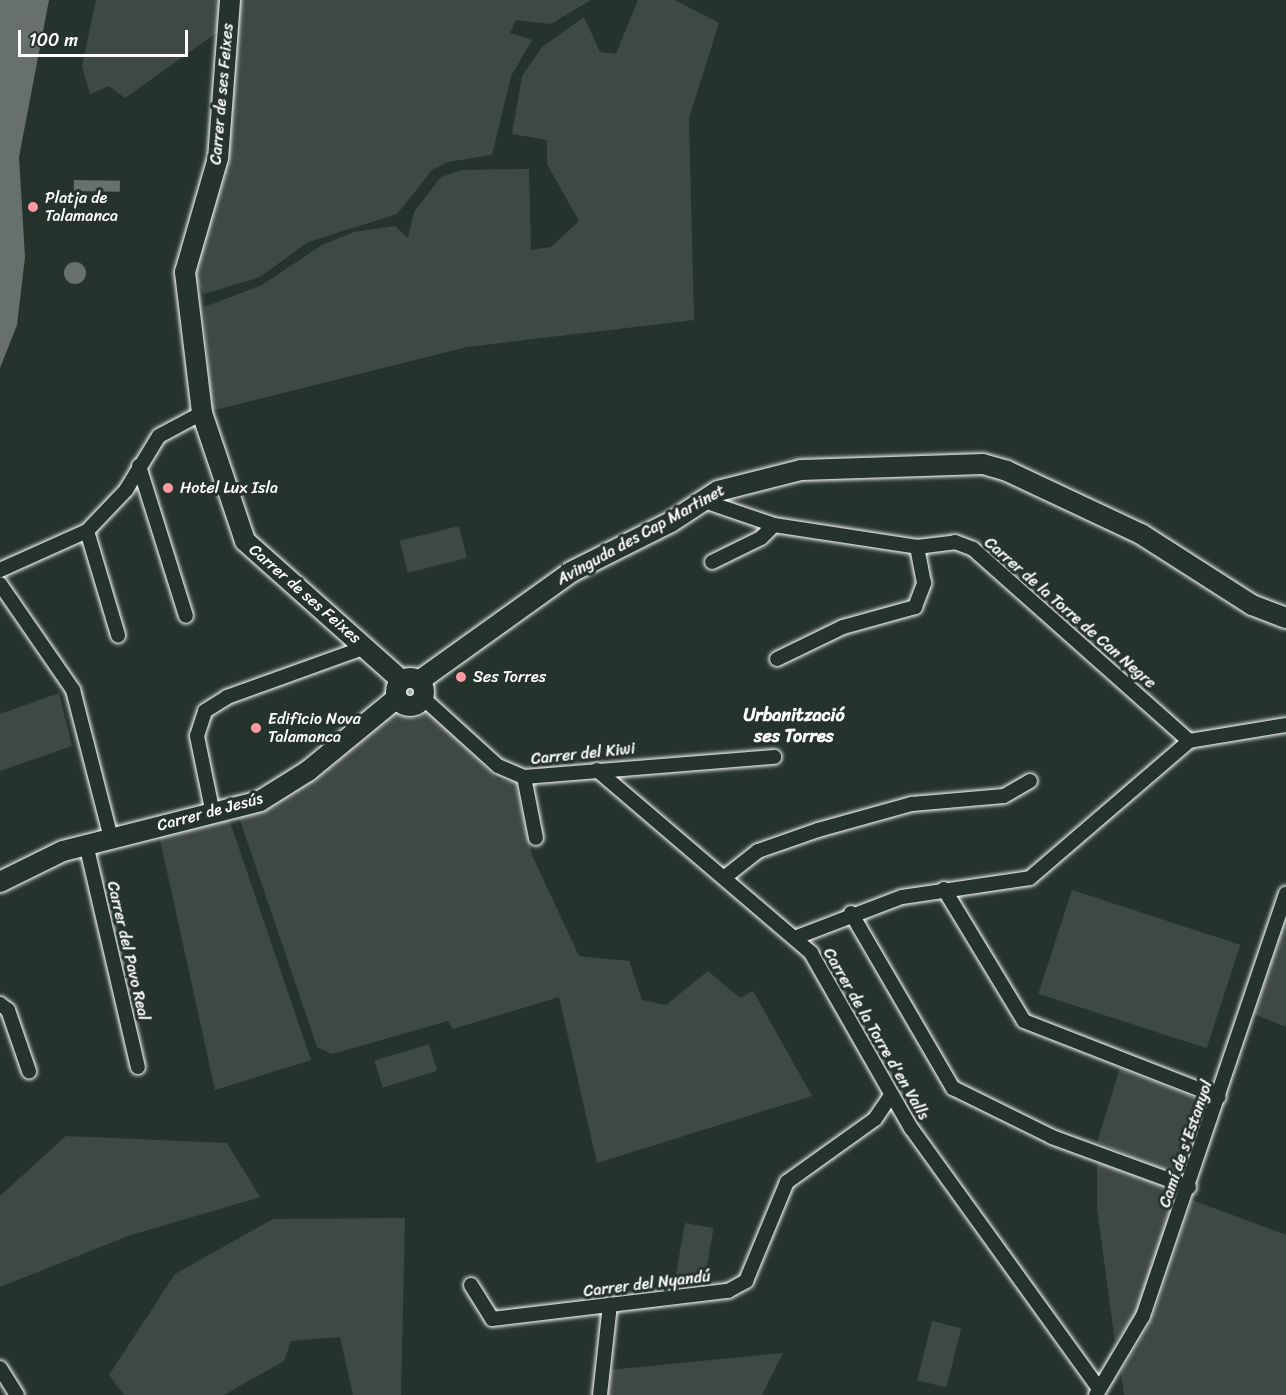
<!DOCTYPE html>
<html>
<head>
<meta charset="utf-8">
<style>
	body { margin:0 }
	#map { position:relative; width:1286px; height:1395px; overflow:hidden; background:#26332d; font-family:Sriracha,sans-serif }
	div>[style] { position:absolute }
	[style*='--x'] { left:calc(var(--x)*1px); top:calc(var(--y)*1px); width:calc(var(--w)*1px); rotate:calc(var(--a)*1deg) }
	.green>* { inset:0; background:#3e4944; transform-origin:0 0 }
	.water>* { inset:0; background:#67706c; transform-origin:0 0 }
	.round { border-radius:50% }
	.roads { filter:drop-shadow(0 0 2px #fff) drop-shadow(0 0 2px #fff) }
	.street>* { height:14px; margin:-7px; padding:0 7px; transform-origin:7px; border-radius:7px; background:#26332d }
	.secondary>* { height:20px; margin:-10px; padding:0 10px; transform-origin:10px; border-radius:10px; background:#26332d }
	.secondary>.ring { margin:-10px; padding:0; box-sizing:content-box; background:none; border:20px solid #26332d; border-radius:50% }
	.dots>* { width:16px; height:16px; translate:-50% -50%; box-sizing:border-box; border:3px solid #26332d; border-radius:50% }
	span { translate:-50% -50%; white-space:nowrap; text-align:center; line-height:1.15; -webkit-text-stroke:6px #26332d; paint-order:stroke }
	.street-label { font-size:16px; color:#fff }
	.poi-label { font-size:16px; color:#fff }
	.left { translate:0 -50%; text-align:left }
	.neighbourhood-label { font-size:18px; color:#fff; font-weight:700 }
	.scale { position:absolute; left:18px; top:30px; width:170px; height:27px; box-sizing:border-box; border:3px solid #fff; border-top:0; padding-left:8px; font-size:18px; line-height:21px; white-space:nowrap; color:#fff; -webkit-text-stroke:4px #26332d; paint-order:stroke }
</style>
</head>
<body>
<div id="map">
	<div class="green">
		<div style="clip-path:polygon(96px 0,222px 0,219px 31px,125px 98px,109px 86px,90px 94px,82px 66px)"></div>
		<div style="clip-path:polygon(239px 0,591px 0,551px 24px,516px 20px,510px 33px,532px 40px,511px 76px,492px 155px,447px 162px,432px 170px,397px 214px,308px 242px,260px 277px,204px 294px,194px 275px,225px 174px)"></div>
		<div style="clip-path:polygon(638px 0,675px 0,719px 23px,689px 118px,694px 320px,467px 347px,211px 411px,204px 307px,262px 285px,322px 245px,354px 232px,395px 226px,408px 238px,414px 212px,441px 177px,461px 170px,529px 169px,531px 250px,551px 247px,579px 221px,547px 164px,547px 140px,512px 134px,522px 76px,542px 47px,584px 17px,600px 52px,616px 54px)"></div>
		<div style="left:459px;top:526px;width:33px;height:61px;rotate:76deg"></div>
		<div style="clip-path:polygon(59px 693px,72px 746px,0 771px,0 714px)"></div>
		<div style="clip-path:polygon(431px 712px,498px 780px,515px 781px,532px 855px,579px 956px,629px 961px,642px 1000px,666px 1005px,708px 971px,740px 998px,753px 991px,812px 1096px,597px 1163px,559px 997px,453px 1029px,448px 1021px,332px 1054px,317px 1047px,239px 817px,315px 779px,393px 715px,416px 719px)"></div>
		<div style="clip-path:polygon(229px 819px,311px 1060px,215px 1090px,159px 835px)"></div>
		<div style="left:1072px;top:890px;width:177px;height:109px;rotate:18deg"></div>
		<div style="clip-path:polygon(1286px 918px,1286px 1027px,1254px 1014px)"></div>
		<div style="left:429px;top:1044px;width:28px;height:57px;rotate:73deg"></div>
		<div style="clip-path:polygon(1120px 1068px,1208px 1103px,1188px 1172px,1179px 1177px,1097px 1142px)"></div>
		<div style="clip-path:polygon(66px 1136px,227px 1143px,260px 1197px,128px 1236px,0 1287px,0 1196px)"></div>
		<div style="clip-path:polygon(1097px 1162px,1180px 1192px,1140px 1310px,1115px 1342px,1097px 1209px)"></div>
		<div style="clip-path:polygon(1192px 1200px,1286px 1235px,1286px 1395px,1124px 1395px,1121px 1372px,1152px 1320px)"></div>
		<div style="clip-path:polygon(405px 1218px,401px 1395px,353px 1395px,340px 1337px,291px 1341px,284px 1361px,224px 1395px,124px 1395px,109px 1375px,175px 1274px,273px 1219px)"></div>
		<div style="left:685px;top:1223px;width:29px;height:60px;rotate:10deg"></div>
		<div style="left:932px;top:1321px;width:30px;height:61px;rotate:14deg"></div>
		<div style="clip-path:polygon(783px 1353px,762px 1395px,606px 1395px,609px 1370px)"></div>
	</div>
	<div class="water">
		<div style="clip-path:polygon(0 0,49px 0,19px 157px,25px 257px,17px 325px,0 368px)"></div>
		<div style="left:74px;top:180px;width:46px;height:11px;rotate:1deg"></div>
		<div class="round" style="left:64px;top:262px;width:22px;height:22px"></div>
	</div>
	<div class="roads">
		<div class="street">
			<div style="--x:139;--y:466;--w:157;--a:72.6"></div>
			<div style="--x:701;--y:500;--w:77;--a:18.9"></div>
			<div style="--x:774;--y:525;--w:145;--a:8.7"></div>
			<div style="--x:917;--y:547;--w:38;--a:-7"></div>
			<div style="--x:955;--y:542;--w:19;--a:21"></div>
			<div style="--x:973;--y:549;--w:289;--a:41.6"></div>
			<div style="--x:87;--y:531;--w:109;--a:73.4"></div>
			<div style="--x:712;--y:562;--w:55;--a:-26.1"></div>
			<div style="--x:761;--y:538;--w:18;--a:-45"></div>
			<div style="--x:0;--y:570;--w:95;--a:-24.1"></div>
			<div style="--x:87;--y:531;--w:57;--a:-46.4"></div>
			<div style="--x:126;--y:490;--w:63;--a:-58.6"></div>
			<div style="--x:159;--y:436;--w:49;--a:-28.1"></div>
			<div style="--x:0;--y:584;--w:129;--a:55.4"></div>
			<div style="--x:73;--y:690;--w:153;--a:75.6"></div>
			<div style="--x:777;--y:659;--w:73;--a:-25.9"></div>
			<div style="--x:843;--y:627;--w:75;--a:-15.5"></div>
			<div style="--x:915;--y:607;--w:26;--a:-69"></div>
			<div style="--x:924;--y:583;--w:37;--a:-101"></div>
			<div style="--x:423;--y:698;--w:101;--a:42.2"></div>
			<div style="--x:498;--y:766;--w:28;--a:23"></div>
			<div style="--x:524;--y:777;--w:251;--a:-4.6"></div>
			<div style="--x:597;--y:770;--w:282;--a:40.5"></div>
			<div style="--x:811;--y:953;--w:202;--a:60.3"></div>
			<div style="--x:911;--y:1128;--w:322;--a:54.2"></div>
			<div style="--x:524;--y:777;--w:62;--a:78.9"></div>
			<div style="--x:213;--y:814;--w:80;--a:-101.6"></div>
			<div style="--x:197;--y:736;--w:26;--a:-72"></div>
			<div style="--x:205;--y:711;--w:26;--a:-32"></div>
			<div style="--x:227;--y:697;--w:148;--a:-19.8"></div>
			<div style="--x:86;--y:844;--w:229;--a:76.9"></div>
			<div style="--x:725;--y:877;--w:42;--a:-38.2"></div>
			<div style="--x:758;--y:851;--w:64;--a:-19.3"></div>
			<div style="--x:818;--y:830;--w:98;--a:-15.5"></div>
			<div style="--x:912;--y:804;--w:92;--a:-5"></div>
			<div style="--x:1004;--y:796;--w:30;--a:-30"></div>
			<div style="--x:944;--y:889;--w:154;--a:58.8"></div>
			<div style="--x:1024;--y:1021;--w:209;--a:21.3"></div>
			<div style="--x:851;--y:913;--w:203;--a:59.8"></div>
			<div style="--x:953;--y:1088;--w:110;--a:26.3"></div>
			<div style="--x:1052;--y:1137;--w:146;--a:20.1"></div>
			<div style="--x:797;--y:937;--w:112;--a:-20.9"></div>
			<div style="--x:902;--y:897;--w:129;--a:-8.4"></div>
			<div style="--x:1030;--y:878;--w:210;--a:-40.7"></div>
			<div style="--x:1189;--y:741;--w:98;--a:-9.4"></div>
			<div style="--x:0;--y:1004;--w:10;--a:37"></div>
			<div style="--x:8;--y:1010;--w:65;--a:71"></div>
			<div style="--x:471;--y:1285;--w:40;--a:58"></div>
			<div style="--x:492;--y:1319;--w:238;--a:-6.8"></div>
			<div style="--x:728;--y:1291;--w:21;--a:-29"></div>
			<div style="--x:746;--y:1281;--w:107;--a:-67.5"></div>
			<div style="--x:787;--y:1182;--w:108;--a:-35.6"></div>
			<div style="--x:875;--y:1119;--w:27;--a:-56"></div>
			<div style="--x:0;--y:1368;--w:32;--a:58"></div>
			<div style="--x:600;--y:1395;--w:91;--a:-83.7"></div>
			<div style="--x:1096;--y:1395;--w:92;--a:-59.3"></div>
			<div style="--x:1143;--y:1316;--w:446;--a:-71.3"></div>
		</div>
		<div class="secondary">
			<div style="--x:230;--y:0;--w:158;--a:94.3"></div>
			<div style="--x:218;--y:158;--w:119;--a:106.1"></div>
			<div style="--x:185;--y:272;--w:142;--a:83.1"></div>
			<div style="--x:202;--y:413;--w:135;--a:71.4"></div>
			<div style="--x:245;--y:541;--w:210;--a:41.7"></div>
			<div class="ring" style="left:396px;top:678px;width:8px;height:8px"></div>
			<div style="--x:419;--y:681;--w:187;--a:-35.6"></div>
			<div style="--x:571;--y:572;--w:112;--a:-26.6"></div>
			<div style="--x:671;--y:522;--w:56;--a:-33.4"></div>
			<div style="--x:718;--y:491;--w:86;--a:-14.2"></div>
			<div style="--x:801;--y:470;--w:182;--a:-1.9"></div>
			<div style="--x:983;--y:464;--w:25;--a:16"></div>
			<div style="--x:1007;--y:471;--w:148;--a:25.2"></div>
			<div style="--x:1141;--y:534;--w:132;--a:32.6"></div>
			<div style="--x:1252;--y:605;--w:36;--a:21"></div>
			<div style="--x:0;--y:882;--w:70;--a:-26.2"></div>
			<div style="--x:63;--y:851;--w:203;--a:-14.2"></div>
			<div style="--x:260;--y:801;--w:57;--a:-32"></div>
			<div style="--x:308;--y:771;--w:115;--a:-39.4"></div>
		</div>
	</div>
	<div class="dots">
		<div style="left:33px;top:207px;background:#ff9aa2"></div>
		<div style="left:168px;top:488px;background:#ff9aa2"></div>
		<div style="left:461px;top:677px;background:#ff9aa2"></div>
		<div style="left:256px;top:728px;background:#ff9aa2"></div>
	</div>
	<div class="street-label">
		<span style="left:222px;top:94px;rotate:-85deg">Carrer de ses Feixes</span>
		<span style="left:641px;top:535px;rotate:-29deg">Avinguda des Cap Martinet</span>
		<span style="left:305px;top:594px;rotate:41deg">Carrer de ses Feixes</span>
		<span style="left:1070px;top:613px;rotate:41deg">Carrer de la Torre de Can Negre</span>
		<span style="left:583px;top:754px;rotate:-6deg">Carrer del Kiwi</span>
		<span style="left:210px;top:812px;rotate:-15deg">Carrer de Jesús</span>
		<span style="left:128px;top:951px;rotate:77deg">Carrer del Pavo Real</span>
		<span style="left:876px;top:1034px;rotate:60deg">Carrer de la Torre d'en Valls</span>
		<span style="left:1186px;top:1144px;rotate:-71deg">Camí de s'Estanyol</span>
		<span style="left:647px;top:1284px;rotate:-7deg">Carrer del Nyandú</span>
	</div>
	<div class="poi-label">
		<span class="left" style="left:45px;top:207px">Platja de<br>Talamanca</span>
		<span class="left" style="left:180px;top:488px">Hotel Lux Isla</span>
		<span class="left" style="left:473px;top:677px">Ses Torres</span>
		<span class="left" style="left:268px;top:728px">Edificio Nova<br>Talamanca</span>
	</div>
	<div class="neighbourhood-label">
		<span style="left:794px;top:726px">Urbanització<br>ses Torres</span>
	</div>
	<div class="scale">100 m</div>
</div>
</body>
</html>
